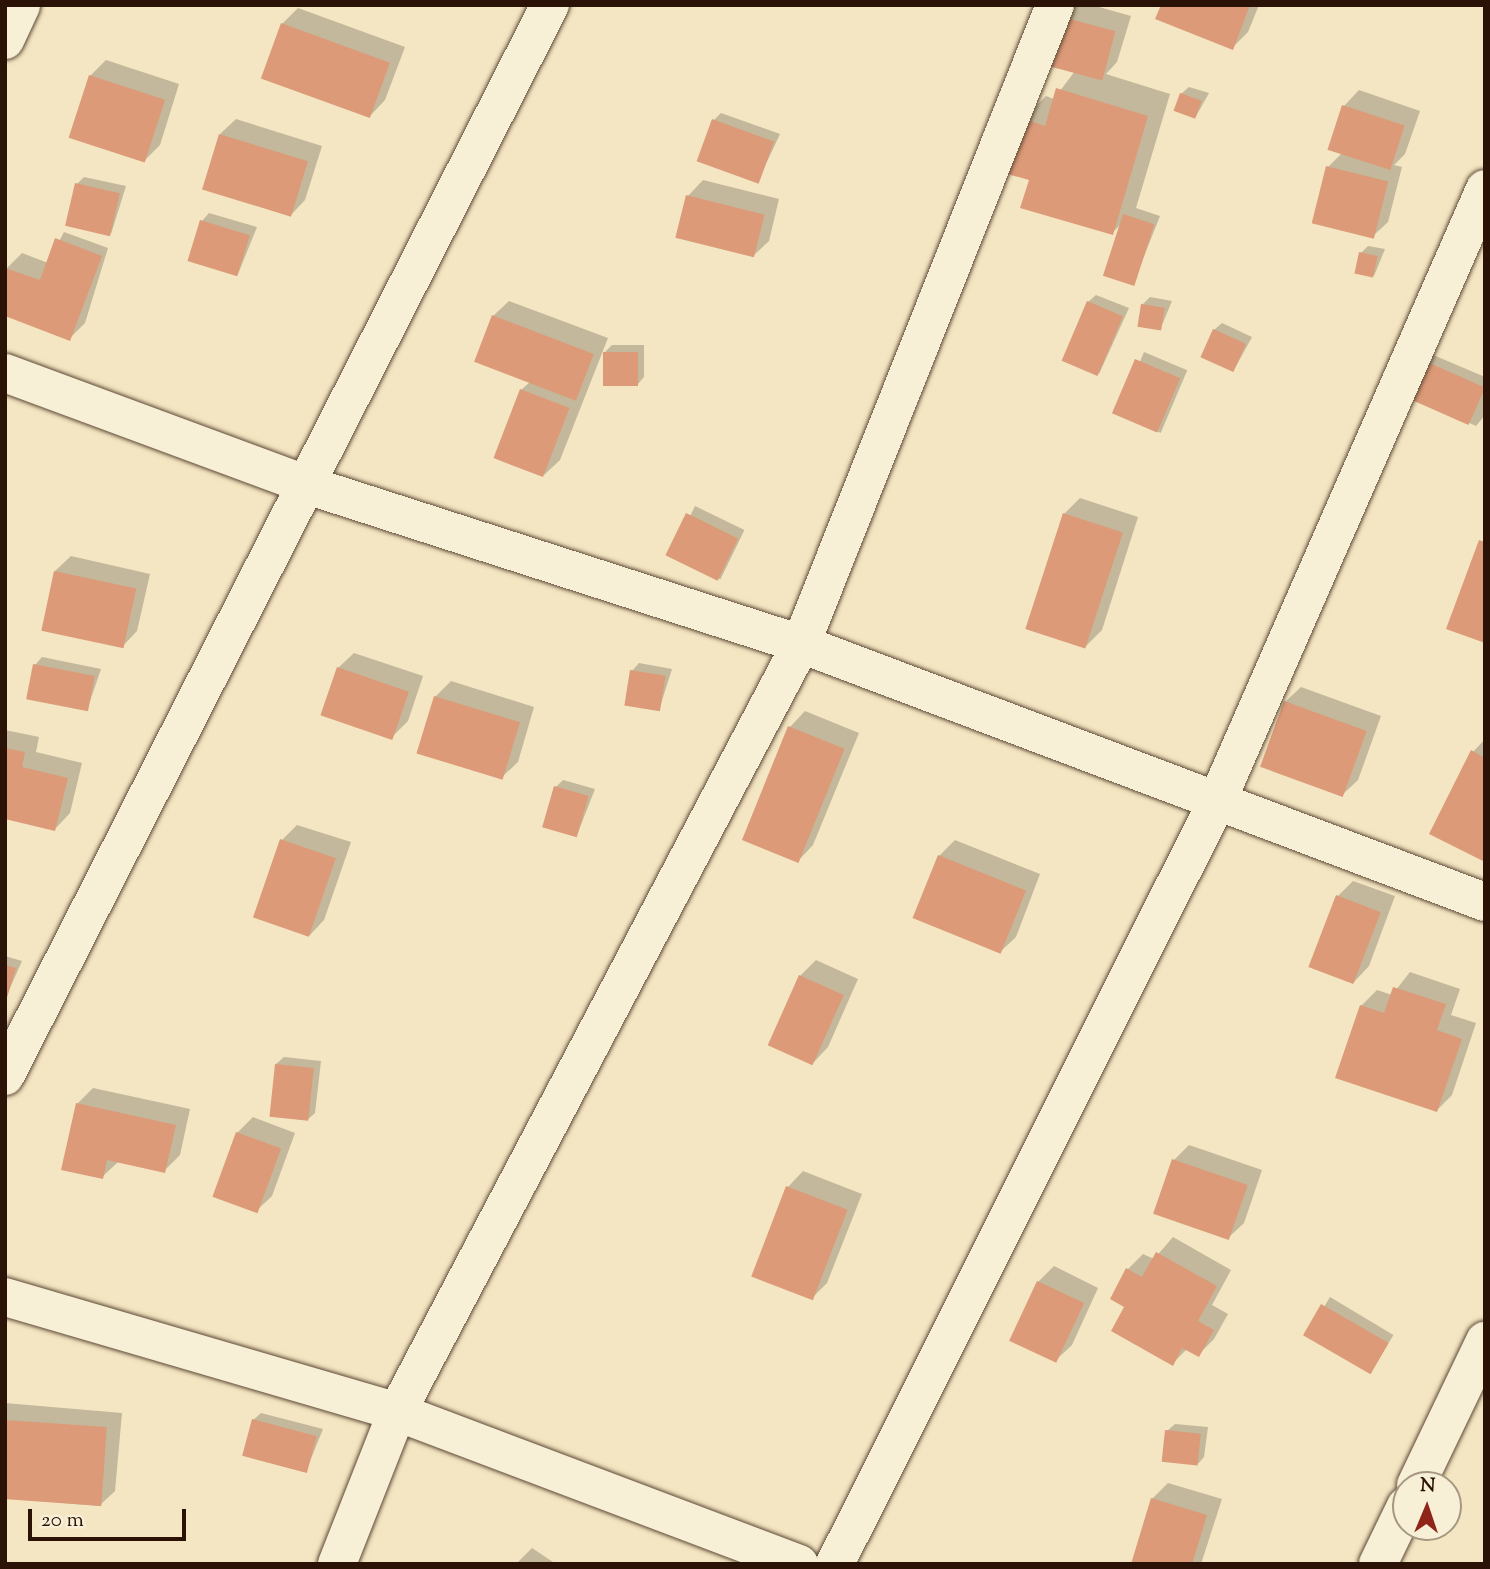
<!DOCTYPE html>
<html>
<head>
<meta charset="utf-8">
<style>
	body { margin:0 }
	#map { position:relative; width:1490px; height:1569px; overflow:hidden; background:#f4e6c2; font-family:"Sorts Mill Goudy",serif }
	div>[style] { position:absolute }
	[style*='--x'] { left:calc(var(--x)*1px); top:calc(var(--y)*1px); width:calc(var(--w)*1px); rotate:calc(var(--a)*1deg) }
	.shadow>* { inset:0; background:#0003; transform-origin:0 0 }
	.building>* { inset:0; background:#dc9a78; transform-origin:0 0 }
	.roads { filter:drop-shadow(0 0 2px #5c4835) drop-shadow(0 0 2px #5c4835) }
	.street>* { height:38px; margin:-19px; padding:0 19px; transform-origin:19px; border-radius:19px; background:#f8efd7 }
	span { translate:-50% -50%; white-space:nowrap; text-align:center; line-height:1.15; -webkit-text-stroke:6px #f8efd7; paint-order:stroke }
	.frame { position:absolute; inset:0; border:7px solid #2a1306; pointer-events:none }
	.north { position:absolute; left:1392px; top:1471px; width:70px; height:70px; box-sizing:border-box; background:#f8efd7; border:2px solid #a69783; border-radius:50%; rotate:2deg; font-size:19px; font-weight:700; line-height:28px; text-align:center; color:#2a1306 }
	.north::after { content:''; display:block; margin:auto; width:24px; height:32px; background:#8f2418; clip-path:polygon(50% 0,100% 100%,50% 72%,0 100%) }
	.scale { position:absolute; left:28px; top:1509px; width:158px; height:32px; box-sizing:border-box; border:4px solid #2a1306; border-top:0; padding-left:9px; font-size:21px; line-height:24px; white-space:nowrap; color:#2a1306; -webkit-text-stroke:5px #f8efd7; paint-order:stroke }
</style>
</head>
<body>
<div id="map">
	<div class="shadow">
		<div style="clip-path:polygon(1053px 5px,1092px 5px,1131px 16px,1117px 62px,1106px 74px,1170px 94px,1136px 208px,1160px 216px,1133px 284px,1121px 224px,1112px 233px,1031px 179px,1023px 119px,1046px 96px,1054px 99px,1075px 71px)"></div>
		<div style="clip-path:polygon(1163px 5px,1259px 5px,1248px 32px,1232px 48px)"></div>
		<div style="clip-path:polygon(298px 8px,405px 47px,385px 100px,370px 116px,282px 24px)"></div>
		<div style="clip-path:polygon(106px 60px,179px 84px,160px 145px,145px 160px,90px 76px)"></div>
		<div style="clip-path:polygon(1189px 87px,1209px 93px,1195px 118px,1181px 94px)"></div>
		<div style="clip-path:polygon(1359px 90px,1420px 111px,1405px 154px,1394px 165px,1402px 167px,1388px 222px,1372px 237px,1328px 167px,1341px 154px,1344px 106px)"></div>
		<div style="clip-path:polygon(721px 113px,780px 134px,758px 181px,714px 120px)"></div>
		<div style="clip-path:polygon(236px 119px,322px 146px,305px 200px,290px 216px,220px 134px)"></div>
		<div style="clip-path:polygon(84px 177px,126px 186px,111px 234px,77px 184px)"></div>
		<div style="clip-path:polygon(703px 180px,779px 199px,769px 241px,753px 256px,688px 196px)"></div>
		<div style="clip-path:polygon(209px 213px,257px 227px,238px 274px,202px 221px)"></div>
		<div style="clip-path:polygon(64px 232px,108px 248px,85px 323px,69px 339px,6px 269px,22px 253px,48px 263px)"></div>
		<div style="clip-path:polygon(1368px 246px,1385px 249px,1374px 276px,1361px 253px)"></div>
		<div style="clip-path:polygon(1096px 295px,1129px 308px,1099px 374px,1088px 302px)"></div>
		<div style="clip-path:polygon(1150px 297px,1172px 301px,1160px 330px,1142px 305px)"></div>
		<div style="clip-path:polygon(509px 301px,608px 338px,560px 460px,544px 475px,521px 390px,530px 382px,493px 316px)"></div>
		<div style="clip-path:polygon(1222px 323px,1252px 337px,1234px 370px,1214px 330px)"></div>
		<div style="clip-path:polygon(612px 345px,644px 345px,644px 377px,637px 385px,604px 353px)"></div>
		<div style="left:1144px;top:352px;width:47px;height:68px;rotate:23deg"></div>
		<div style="clip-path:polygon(1431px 354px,1485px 377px,1485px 415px,1476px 426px,1409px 396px)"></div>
		<div style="clip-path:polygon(1080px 498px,1138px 517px,1102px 630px,1086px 646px,1064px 514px)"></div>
		<div style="left:695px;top:506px;width:55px;height:55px;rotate:26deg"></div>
		<div style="clip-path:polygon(71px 556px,150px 574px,137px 631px,122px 647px,55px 571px)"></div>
		<div style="clip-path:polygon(354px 653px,423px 676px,408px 721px,392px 737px,338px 668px)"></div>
		<div style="clip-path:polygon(42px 657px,101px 669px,87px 710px,35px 665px)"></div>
		<div style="clip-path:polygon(639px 663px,672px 669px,659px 710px,632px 671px)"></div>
		<div style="clip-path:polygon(451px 681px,534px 707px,518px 762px,502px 777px,435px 697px)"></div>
		<div style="clip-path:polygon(1301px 687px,1381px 716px,1358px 780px,1342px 795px,1285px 702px)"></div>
		<div style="clip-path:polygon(805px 711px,859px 733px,813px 845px,798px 861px,790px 727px)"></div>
		<div style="clip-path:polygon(5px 730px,39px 737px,36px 752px,82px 763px,70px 813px,55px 829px,5px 817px)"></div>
		<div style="clip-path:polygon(1485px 739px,1485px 860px,1473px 752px)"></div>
		<div style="clip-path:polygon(563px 780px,595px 789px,577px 835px,556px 787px)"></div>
		<div style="clip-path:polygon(297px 825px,351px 842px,324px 920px,309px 936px,282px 840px)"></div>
		<div style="clip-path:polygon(955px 840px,1040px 874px,1016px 937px,1000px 952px,914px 917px,939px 856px)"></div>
		<div style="clip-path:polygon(1353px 881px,1395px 896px,1369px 966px,1354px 982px,1338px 896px)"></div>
		<div style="clip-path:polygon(5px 956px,22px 961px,6px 997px,5px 997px)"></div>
		<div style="clip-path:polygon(816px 960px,858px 979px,828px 1047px,813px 1063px,800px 976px)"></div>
		<div style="clip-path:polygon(1410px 972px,1460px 989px,1451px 1015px,1476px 1023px,1452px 1095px,1437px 1110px,1361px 1006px,1377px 990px,1392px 995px)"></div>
		<div style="clip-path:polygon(284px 1057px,321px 1061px,315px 1113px,307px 1120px,276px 1064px)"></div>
		<div style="clip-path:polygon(93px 1088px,190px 1109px,180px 1155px,164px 1171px,118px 1162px,102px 1177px,77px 1104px)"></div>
		<div style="clip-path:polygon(253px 1117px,295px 1133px,272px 1196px,256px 1211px,237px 1133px)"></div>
		<div style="clip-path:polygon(1189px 1145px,1262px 1170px,1244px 1223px,1228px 1238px,1174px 1160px)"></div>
		<div style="clip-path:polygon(803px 1171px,862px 1194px,827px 1283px,811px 1299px,788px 1187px)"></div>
		<div style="clip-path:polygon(1173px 1237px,1231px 1270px,1212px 1305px,1228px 1314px,1214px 1339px,1198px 1355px,1187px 1349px,1173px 1363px,1127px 1307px,1128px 1269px,1143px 1254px,1154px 1259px)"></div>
		<div style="clip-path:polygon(1054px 1266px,1098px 1288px,1072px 1345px,1056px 1360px,1038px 1282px)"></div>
		<div style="left:1330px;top:1297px;width:74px;height:45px;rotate:31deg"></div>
		<div style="clip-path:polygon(5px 1403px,122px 1413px,115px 1491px,99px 1506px,5px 1498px)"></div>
		<div style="clip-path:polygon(261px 1413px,323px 1429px,306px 1471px,253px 1420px)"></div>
		<div style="clip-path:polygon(1175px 1424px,1208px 1427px,1204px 1457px,1197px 1465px,1167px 1431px)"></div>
		<div style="clip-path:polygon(1168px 1483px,1222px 1499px,1201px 1564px,1133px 1564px,1152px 1499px)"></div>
		<div style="clip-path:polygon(532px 1548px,556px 1564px,516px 1564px)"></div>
	</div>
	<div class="building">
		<div style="clip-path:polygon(1161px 5px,1250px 5px,1233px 50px,1155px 19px)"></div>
		<div style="left:1044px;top:12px;width:74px;height:51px;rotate:15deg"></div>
		<div style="left:281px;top:23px;width:116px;height:59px;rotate:20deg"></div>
		<div style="left:89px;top:75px;width:80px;height:66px;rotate:18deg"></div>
		<div style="clip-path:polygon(1056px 88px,1148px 116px,1113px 235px,1020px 208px,1029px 180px,1004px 173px,1021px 118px,1045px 126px)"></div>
		<div style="left:1180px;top:93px;width:23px;height:19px;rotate:20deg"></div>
		<div style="left:1342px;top:105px;width:66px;height:47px;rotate:18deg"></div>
		<div style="left:712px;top:119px;width:66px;height:45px;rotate:20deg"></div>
		<div style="left:219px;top:134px;width:93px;height:58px;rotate:17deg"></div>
		<div style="left:1326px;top:166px;width:64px;height:59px;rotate:14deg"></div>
		<div style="left:75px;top:183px;width:46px;height:44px;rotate:13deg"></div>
		<div style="left:686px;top:195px;width:81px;height:44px;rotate:14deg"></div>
		<div style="left:1123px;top:214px;width:33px;height:65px;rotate:18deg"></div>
		<div style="left:200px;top:220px;width:52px;height:43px;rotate:17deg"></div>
		<div style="clip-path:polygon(55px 238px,102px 256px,70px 341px,5px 316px,5px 268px,40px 280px)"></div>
		<div style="left:1359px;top:252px;width:19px;height:22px;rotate:12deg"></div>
		<div style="left:1087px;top:301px;width:39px;height:65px;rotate:23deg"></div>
		<div style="left:1141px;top:304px;width:24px;height:23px;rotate:9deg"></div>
		<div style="left:492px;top:315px;width:109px;height:50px;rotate:21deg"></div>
		<div style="left:1213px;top:329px;width:36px;height:31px;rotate:24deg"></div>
		<div style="left:603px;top:352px;width:35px;height:34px"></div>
		<div style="left:1135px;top:359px;width:49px;height:59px;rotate:23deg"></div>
		<div style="left:1423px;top:360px;width:68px;height:41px;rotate:24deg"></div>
		<div style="left:520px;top:389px;width:53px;height:74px;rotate:21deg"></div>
		<div style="left:686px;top:513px;width:58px;height:47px;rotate:26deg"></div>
		<div style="left:1063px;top:513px;width:63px;height:122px;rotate:18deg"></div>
		<div style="clip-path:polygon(1479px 540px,1485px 542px,1485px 643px,1446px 629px)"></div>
		<div style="left:54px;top:571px;width:84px;height:61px;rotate:12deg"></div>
		<div style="left:33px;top:664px;width:63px;height:36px;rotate:11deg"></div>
		<div style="left:337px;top:667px;width:76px;height:51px;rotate:19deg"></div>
		<div style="left:630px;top:670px;width:36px;height:36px;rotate:9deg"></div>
		<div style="left:434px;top:696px;width:90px;height:60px;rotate:17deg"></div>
		<div style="left:1284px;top:701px;width:88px;height:70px;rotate:20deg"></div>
		<div style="left:788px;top:726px;width:61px;height:123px;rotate:22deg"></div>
		<div style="clip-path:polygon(5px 748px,25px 752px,22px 767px,68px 778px,55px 831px,5px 819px)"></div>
		<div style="clip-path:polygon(1471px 750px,1485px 758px,1485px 862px,1429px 834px)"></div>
		<div style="left:554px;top:786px;width:36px;height:43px;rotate:16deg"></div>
		<div style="left:280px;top:839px;width:59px;height:83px;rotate:19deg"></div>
		<div style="left:938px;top:855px;width:95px;height:68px;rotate:22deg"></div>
		<div style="left:1336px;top:895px;width:48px;height:77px;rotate:21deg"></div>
		<div style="clip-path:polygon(5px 965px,16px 968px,6px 1001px,5px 1001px)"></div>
		<div style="left:799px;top:975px;width:49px;height:77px;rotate:24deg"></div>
		<div style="clip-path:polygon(1393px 987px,1446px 1004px,1437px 1030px,1462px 1039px,1437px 1112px,1335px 1078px,1360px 1005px,1384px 1013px)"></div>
		<div style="left:275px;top:1064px;width:39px;height:53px;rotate:6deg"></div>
		<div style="clip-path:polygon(76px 1103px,176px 1125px,165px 1173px,107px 1160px,103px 1179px,61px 1170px)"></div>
		<div style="left:236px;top:1132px;width:48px;height:69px;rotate:20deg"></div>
		<div style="left:1172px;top:1159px;width:80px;height:58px;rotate:19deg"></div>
		<div style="left:786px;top:1186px;width:66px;height:97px;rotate:21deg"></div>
		<div style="clip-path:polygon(1156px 1252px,1217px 1286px,1198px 1321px,1214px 1330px,1199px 1357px,1182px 1348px,1173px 1366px,1111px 1331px,1124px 1307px,1110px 1299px,1126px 1268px,1142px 1277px)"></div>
		<div style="left:1037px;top:1281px;width:52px;height:66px;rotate:25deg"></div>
		<div style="left:1321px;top:1304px;width:78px;height:36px;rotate:30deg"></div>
		<div style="left:252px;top:1419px;width:67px;height:38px;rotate:15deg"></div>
		<div style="left:5px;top:1420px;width:102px;height:79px;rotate:4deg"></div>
		<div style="left:1165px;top:1430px;width:36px;height:32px;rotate:6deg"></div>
		<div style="clip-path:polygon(1151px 1498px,1207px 1515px,1192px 1564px,1131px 1564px)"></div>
	</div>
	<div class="roads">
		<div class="street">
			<div style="--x:5;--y:40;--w:38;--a:-65"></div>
			<div style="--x:5;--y:373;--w:325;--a:20.3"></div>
			<div style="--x:310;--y:486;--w:516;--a:17.84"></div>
			<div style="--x:801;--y:644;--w:731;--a:20.67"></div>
			<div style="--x:5;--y:1076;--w:1202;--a:-63.03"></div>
			<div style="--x:5;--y:1297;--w:409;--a:16.3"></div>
			<div style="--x:397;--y:1412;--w:430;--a:20.7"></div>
			<div style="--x:1416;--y:1485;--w:160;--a:-64.4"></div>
			<div style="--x:337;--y:1564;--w:163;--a:-68.5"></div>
			<div style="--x:397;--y:1412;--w:868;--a:-62.25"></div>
			<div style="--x:801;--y:644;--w:688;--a:-68.32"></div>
			<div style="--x:835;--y:1564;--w:853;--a:-63.4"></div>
			<div style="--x:1217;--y:801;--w:668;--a:-66.35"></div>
			<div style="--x:1378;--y:1564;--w:64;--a:-64.2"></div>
		</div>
	</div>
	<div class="frame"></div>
	<div class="north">N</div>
	<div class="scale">20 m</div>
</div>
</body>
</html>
